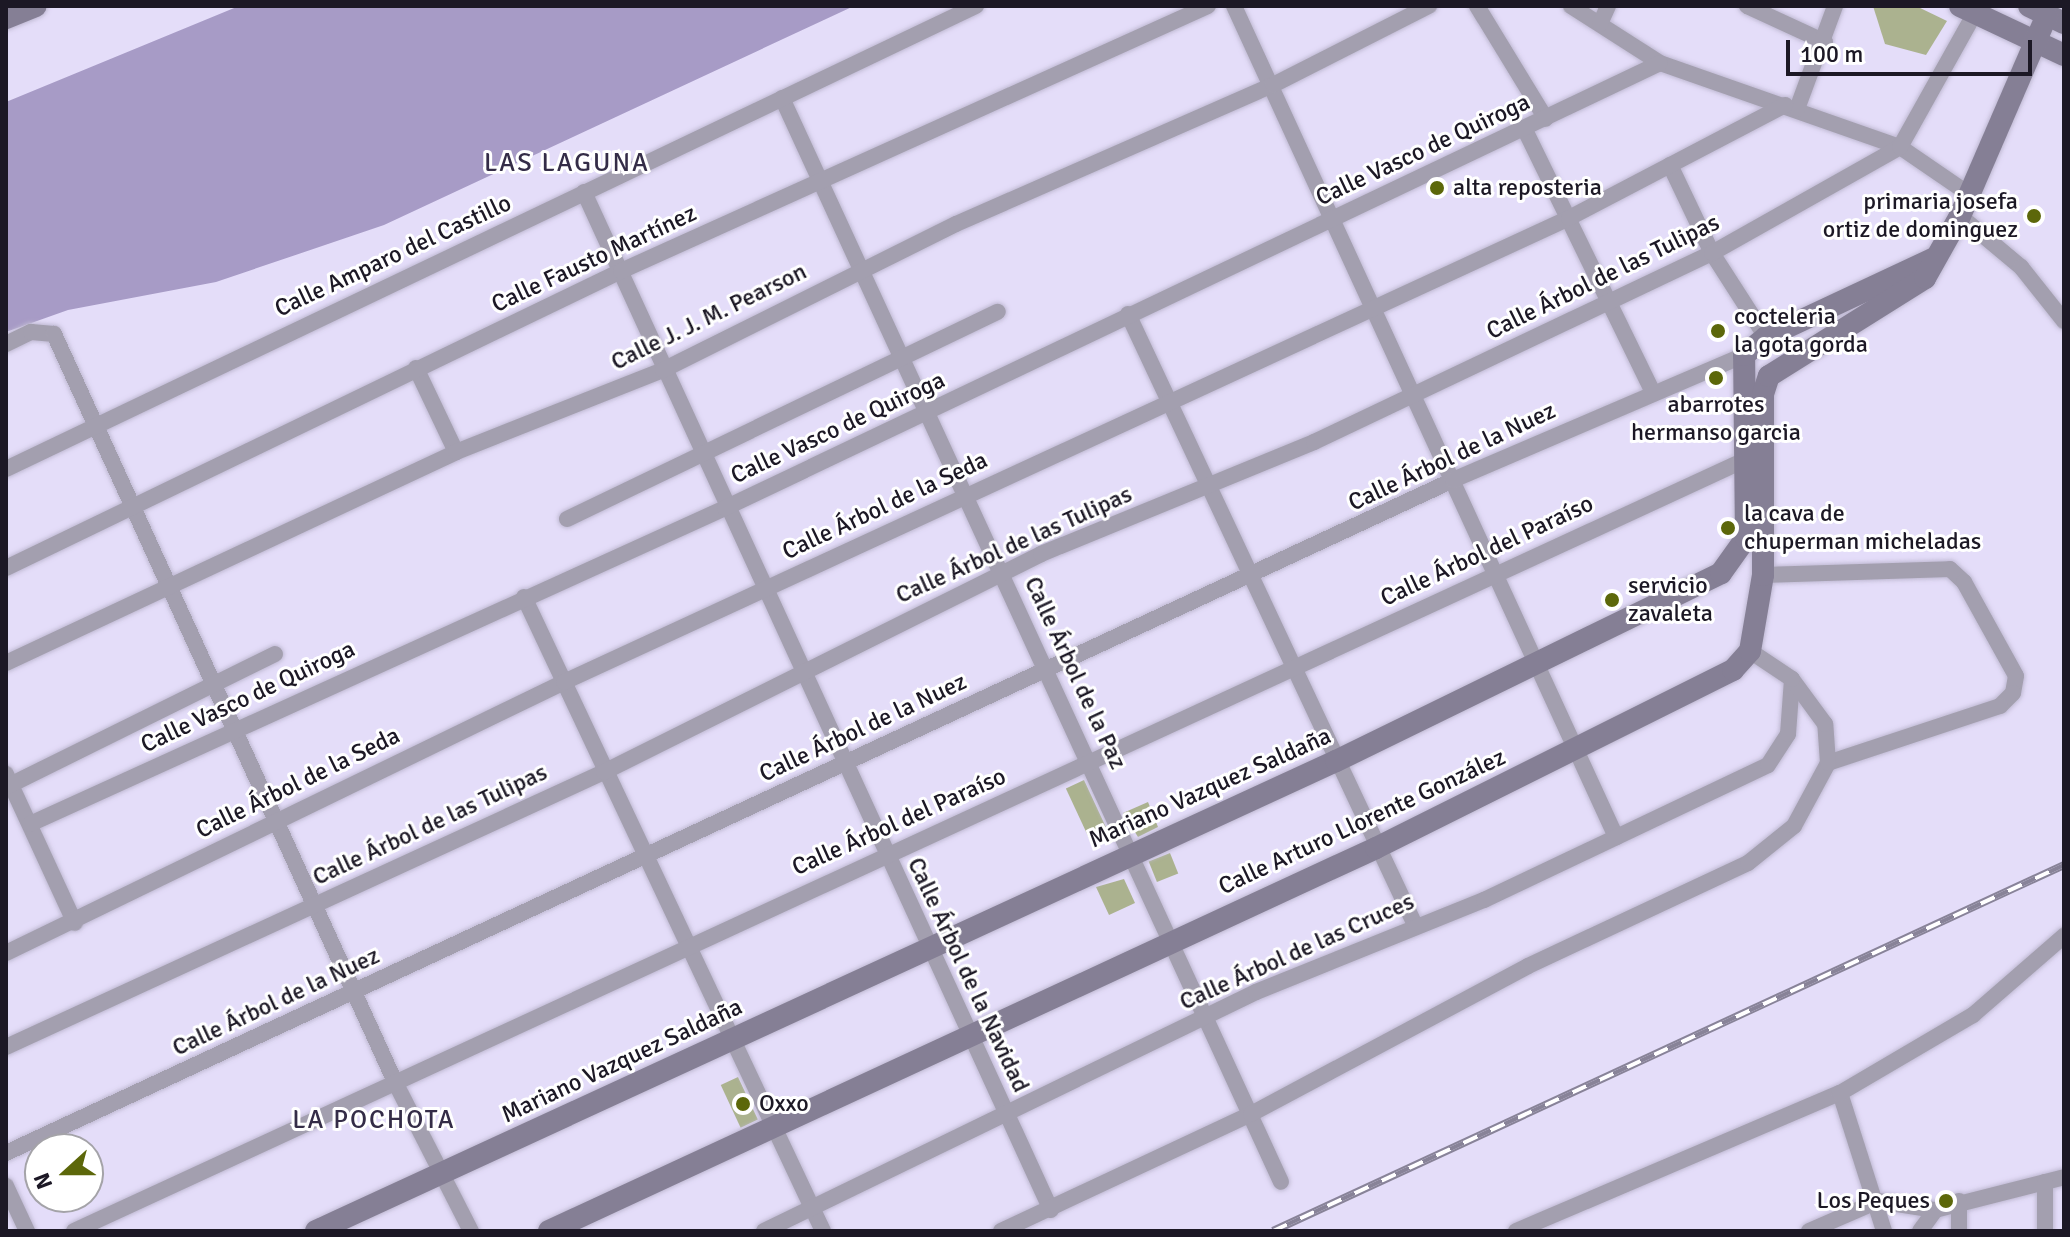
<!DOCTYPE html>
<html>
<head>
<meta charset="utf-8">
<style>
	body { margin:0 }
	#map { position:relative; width:2070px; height:1237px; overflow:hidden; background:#e4ddf9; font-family:Signika,sans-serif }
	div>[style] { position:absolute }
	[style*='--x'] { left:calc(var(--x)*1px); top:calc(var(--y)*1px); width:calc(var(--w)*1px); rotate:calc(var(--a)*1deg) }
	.water>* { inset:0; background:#a79bc6 }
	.building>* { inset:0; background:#abb28f; transform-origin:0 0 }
	.roads { filter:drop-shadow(0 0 2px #c0bad3) drop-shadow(0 0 2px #c0bad3) }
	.street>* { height:16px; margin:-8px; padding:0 8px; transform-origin:8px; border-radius:8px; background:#a39faf }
	.secondary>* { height:22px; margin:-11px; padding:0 11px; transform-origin:11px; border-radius:11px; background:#857f95 }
	.rail>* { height:8px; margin-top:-4px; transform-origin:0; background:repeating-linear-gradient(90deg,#fff 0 15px,#888398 0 30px); box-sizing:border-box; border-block:2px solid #888398 }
	.dots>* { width:22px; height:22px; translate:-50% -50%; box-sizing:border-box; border:4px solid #fff; border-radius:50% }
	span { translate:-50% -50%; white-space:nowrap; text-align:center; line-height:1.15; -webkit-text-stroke:6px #fff; paint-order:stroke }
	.street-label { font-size:24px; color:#1c1825 }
	.poi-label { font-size:24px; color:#1c1825 }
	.left { translate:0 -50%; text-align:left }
	.right { translate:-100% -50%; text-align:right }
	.neighbourhood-label { font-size:26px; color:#342c47; letter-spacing:2px }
	.frame { position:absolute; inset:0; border:8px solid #1c1825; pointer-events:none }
	.north { position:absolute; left:24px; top:1133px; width:80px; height:80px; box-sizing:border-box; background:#fff; border:2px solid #a4a3a8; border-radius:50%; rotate:249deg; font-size:22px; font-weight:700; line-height:32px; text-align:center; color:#1c1825 }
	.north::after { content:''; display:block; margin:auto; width:28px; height:36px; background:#5c670a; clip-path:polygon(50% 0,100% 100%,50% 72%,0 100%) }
	.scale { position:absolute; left:1786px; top:40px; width:246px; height:36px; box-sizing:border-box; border:4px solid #1c1825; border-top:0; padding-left:10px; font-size:24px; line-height:28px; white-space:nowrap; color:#1c1825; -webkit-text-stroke:6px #fff; paint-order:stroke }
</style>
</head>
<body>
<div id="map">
	<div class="water">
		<div style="clip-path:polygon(239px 6px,854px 6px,384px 225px,216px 282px,68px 310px,6px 332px,6px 102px)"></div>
	</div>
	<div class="building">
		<div style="clip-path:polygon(1873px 6px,1916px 6px,1947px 21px,1926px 55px,1885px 44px)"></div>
		<div style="left:1084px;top:780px;width:62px;height:20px;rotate:65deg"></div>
		<div style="clip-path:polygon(1148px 802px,1158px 827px,1138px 837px,1123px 813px)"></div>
		<div style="left:1170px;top:853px;width:22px;height:23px;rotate:68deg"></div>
		<div style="clip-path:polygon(1124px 879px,1135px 903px,1109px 915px,1096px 887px)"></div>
		<div style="left:738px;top:1077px;width:47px;height:19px;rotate:65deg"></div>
	</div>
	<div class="roads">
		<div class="street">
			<div style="--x:1234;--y:6;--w:915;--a:65.31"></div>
			<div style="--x:1477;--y:6;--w:132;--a:58.6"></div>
			<div style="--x:1571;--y:6;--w:106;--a:32.6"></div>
			<div style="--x:1660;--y:63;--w:254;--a:19.3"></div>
			<div style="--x:1900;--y:147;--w:85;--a:34.4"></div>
			<div style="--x:1747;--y:6;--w:86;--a:24.8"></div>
			<div style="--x:1600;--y:24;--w:20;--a:-66"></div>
			<div style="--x:782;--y:98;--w:1193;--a:65.28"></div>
			<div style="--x:1797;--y:109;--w:110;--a:-69.7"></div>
			<div style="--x:1525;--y:130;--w:292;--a:64"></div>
			<div style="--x:1670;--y:165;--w:98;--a:64.5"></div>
			<div style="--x:1712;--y:253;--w:100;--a:57.3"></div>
			<div style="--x:584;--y:192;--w:1120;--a:65.36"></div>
			<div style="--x:1960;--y:216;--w:80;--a:39.9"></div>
			<div style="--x:2021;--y:267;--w:69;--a:51.5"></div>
			<div style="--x:1128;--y:314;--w:675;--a:64.84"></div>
			<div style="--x:6;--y:344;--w:28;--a:-26"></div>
			<div style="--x:31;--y:332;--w:23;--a:5"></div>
			<div style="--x:54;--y:334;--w:824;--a:65.49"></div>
			<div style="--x:396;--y:1084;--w:165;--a:63"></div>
			<div style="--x:416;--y:368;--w:93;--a:64.5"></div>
			<div style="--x:6;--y:469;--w:1075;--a:-25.52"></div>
			<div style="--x:567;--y:519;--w:478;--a:-25.7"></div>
			<div style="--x:6;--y:568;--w:683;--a:-25.78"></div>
			<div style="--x:621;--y:271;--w:644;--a:-24.3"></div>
			<div style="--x:1763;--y:575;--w:187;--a:-1.8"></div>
			<div style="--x:1950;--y:569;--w:19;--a:43"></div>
			<div style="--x:1964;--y:582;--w:107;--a:61"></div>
			<div style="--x:2016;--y:676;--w:17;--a:100"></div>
			<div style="--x:2013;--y:693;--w:18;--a:135"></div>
			<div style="--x:2000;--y:706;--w:181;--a:161.7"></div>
			<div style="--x:524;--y:597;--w:701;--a:64.75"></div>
			<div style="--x:6;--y:663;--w:497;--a:-25.1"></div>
			<div style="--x:456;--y:452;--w:223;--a:-21.6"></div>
			<div style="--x:663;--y:370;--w:327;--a:-26.5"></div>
			<div style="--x:956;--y:224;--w:346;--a:-23.7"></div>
			<div style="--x:1273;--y:85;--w:175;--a:-26.9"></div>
			<div style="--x:6;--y:774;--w:164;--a:65.2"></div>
			<div style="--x:6;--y:787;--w:300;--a:-26.3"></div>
			<div style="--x:30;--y:824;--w:763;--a:-24.45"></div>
			<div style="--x:725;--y:508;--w:1035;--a:-25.45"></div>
			<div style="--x:6;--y:953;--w:620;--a:-25.9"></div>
			<div style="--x:564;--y:682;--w:1107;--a:-24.78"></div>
			<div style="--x:1569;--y:218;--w:244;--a:-27.6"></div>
			<div style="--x:6;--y:1047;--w:658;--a:-24.7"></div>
			<div style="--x:604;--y:772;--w:488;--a:-26.5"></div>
			<div style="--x:1041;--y:554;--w:295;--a:-22.3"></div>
			<div style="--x:1314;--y:442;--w:441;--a:-25.4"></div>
			<div style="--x:1712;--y:253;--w:216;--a:-29.4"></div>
			<div style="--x:1900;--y:147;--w:154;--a:-60.8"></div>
			<div style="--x:1840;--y:1093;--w:145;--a:72.3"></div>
			<div style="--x:6;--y:1153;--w:1596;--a:-24.94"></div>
			<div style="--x:1453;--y:480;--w:317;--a:-23.2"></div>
			<div style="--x:6;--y:1186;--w:50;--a:65"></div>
			<div style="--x:74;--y:1231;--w:1840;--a:-24.77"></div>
			<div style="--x:764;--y:1231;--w:547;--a:-25.91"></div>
			<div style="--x:1256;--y:992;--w:246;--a:-22"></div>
			<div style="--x:1484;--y:900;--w:314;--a:-25.4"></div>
			<div style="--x:1768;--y:765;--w:37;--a:-57"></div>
			<div style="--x:1788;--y:734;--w:55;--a:-85.8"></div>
			<div style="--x:1001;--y:1231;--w:276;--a:-25.1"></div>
			<div style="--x:1251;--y:1114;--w:314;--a:-28.1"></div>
			<div style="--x:1528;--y:966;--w:243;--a:-25.1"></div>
			<div style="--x:1748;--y:863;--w:59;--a:-38.8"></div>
			<div style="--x:1794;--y:826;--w:72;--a:-61.6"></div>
			<div style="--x:1828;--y:763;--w:39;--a:-94"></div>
			<div style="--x:1825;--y:724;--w:56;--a:-126.3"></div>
			<div style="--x:1792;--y:679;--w:50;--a:-146.3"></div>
			<div style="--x:1516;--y:1231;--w:352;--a:-23.1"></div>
			<div style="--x:1840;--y:1093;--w:154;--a:-30.4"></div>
			<div style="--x:1973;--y:1015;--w:121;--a:-41"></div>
			<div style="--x:1809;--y:1231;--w:75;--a:-23.5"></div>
			<div style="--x:1878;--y:1201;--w:58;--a:9"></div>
			<div style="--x:1920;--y:1231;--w:26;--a:-54"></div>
			<div style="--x:1935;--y:1210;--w:133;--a:-14.3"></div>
			<div style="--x:1959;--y:1231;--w:30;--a:-90"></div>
			<div style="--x:2045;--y:1231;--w:49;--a:-90"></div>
		</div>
		<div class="secondary">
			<div style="--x:1960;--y:6;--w:115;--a:25.2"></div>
			<div style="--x:2029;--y:6;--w:39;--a:26"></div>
			<div style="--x:6;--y:18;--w:32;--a:-22"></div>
			<div style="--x:316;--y:1231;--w:1123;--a:-24.74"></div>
			<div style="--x:1336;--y:761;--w:428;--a:-26"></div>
			<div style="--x:1721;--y:573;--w:43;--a:-54.5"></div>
			<div style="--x:1746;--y:538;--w:183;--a:-90.6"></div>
			<div style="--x:1744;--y:355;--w:28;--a:-39"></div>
			<div style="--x:1766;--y:337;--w:187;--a:-25.1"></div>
			<div style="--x:549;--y:1231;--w:911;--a:-24.85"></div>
			<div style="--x:1376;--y:848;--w:399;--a:-26.5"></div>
			<div style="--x:1733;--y:670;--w:25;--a:-48"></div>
			<div style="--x:1750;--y:651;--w:77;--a:-80.3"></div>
			<div style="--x:1763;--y:575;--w:181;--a:-90"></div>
			<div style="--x:1763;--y:394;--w:19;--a:-72"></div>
			<div style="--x:1769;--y:376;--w:184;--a:-32.1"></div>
			<div style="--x:1925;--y:278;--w:71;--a:-60.6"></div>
			<div style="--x:1960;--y:216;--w:219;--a:-66.6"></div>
		</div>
	</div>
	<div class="rail">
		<div style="--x:1273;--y:1231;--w:872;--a:-24.83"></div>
	</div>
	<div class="dots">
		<div style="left:1437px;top:188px;background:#5c670a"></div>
		<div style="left:2034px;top:216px;background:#5c670a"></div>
		<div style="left:1718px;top:331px;background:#5c670a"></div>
		<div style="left:1716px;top:378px;background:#5c670a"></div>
		<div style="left:1728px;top:528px;background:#5c670a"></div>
		<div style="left:1612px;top:600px;background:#5c670a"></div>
		<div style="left:743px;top:1104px;background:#5c670a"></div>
		<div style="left:1946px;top:1201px;background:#5c670a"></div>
	</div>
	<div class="street-label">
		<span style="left:1423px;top:150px;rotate:-25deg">Calle Vasco de Quiroga</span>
		<span style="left:393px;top:256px;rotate:-25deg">Calle Amparo del Castillo</span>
		<span style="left:594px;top:259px;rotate:-25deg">Calle Fausto Martínez</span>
		<span style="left:1603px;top:277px;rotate:-26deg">Calle Árbol de las Tulipas</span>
		<span style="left:709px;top:317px;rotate:-26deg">Calle J. J. M. Pearson</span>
		<span style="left:838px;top:428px;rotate:-25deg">Calle Vasco de Quiroga</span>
		<span style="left:1452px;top:457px;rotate:-25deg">Calle Árbol de la Nuez</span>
		<span style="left:885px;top:506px;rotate:-25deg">Calle Árbol de la Seda</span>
		<span style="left:1014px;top:545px;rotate:-24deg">Calle Árbol de las Tulipas</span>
		<span style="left:1487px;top:551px;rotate:-25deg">Calle Árbol del Paraíso</span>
		<span style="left:1075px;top:673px;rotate:65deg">Calle Árbol de la Paz</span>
		<span style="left:248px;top:697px;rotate:-25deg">Calle Vasco de Quiroga</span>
		<span style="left:863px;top:728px;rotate:-25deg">Calle Árbol de la Nuez</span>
		<span style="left:298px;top:783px;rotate:-26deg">Calle Árbol de la Seda</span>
		<span style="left:1210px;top:788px;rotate:-24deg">Mariano Vazquez Saldaña</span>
		<span style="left:899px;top:822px;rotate:-24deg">Calle Árbol del Paraíso</span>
		<span style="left:1362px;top:822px;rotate:-25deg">Calle Arturo Llorente González</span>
		<span style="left:430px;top:825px;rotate:-25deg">Calle Árbol de las Tulipas</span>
		<span style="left:1297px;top:952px;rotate:-24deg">Calle Árbol de las Cruces</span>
		<span style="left:968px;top:975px;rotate:65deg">Calle Árbol de la Navidad</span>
		<span style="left:276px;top:1002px;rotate:-25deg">Calle Árbol de la Nuez</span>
		<span style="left:622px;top:1061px;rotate:-25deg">Mariano Vazquez Saldaña</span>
	</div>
	<div class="poi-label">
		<span class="left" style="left:1453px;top:188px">alta reposteria</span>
		<span class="right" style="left:2018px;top:216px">primaria josefa<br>ortiz de dominguez</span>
		<span class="left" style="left:1734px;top:331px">cocteleria<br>la gota gorda</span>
		<span style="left:1716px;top:419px">abarrotes<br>hermanso garcia</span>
		<span class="left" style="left:1744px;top:528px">la cava de<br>chuperman micheladas</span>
		<span class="left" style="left:1628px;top:600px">servicio<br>zavaleta</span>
		<span class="left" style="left:759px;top:1104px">Oxxo</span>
		<span class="right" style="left:1930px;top:1201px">Los Peques</span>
	</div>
	<div class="neighbourhood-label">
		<span style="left:567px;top:164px">LAS LAGUNA</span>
		<span style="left:374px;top:1121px">LA POCHOTA</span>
	</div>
	<div class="frame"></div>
	<div class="north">N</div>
	<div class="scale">100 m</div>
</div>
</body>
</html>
